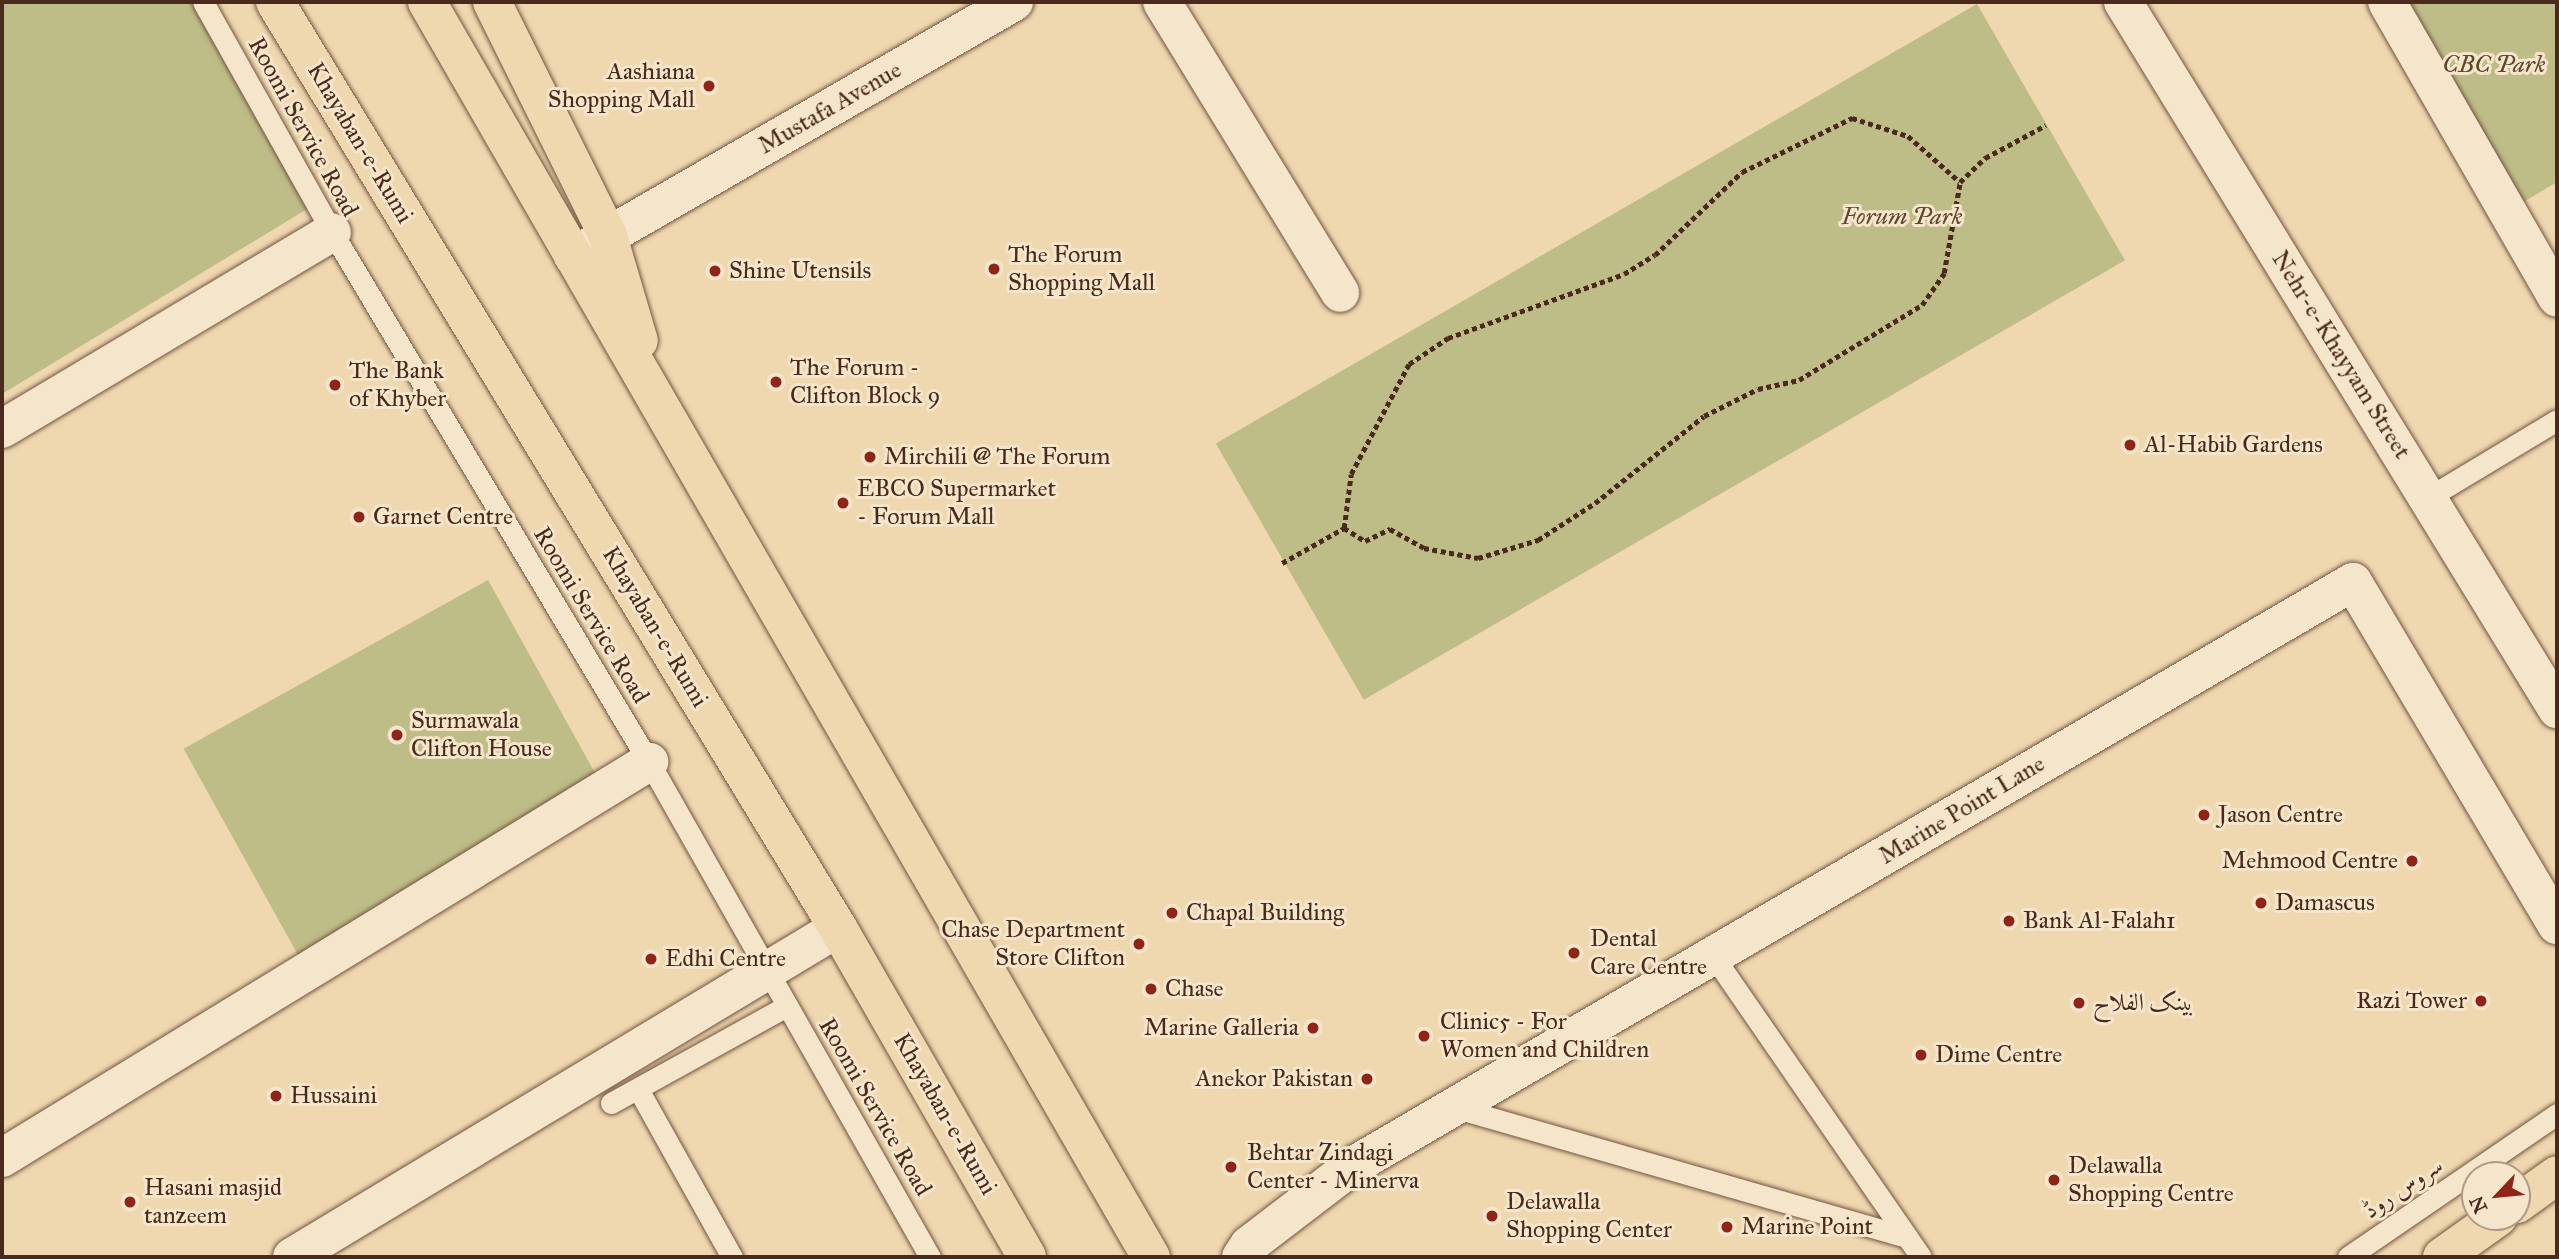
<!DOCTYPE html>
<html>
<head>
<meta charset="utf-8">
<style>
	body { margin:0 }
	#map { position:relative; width:2559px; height:1259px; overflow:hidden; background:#efd7af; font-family:"IM FELL Great Primer",Amiri,serif }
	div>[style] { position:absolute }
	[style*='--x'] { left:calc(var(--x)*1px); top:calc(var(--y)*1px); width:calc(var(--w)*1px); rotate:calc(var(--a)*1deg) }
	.green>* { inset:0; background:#bebd87; transform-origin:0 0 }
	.path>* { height:4.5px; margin-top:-2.25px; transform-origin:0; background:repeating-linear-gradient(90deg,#492a1c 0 5px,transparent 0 8.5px) }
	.roads { filter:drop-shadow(0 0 2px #725541) drop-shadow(0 0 2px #725541) }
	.service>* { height:21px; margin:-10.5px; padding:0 10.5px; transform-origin:10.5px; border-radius:10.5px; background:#f5e5cb }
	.minor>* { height:38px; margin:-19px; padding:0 19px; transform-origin:19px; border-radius:19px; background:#f5e5cb }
	.tertiary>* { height:38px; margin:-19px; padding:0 19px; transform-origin:19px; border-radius:19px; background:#f5e5cb }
	.primary>* { height:38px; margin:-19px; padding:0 19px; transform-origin:19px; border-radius:19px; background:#efd7af }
	.dots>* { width:19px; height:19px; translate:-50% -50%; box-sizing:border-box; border:4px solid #f5e5cb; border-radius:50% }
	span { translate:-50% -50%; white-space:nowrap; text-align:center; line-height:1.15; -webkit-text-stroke:6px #f5e5cb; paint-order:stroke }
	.park-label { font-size:24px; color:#604731; font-style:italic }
	.poi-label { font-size:24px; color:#492a1c }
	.right { translate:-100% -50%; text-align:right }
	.left { translate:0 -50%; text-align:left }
	.street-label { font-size:24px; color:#492a1c }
	.frame { position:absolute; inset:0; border:4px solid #492a1c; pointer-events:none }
	.north { position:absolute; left:2461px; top:1161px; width:70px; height:70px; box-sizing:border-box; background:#f5e5cb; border:2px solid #b09a85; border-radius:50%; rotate:244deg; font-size:19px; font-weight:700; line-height:28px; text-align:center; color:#492a1c }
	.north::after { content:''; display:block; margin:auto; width:24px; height:32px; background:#8f2418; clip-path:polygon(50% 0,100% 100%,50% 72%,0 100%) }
</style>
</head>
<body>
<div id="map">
	<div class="green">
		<div style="clip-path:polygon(2px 2px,192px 2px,312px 206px,2px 394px)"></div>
		<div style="clip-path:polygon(2387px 2px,2557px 2px,2557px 182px,2505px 213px)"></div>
		<div style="left:1977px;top:4px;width:296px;height:879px;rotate:60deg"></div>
		<div style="left:488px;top:580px;width:248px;height:348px;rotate:61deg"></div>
	</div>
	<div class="path">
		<div style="--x:1344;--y:528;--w:54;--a:-82.6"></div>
		<div style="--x:1351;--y:474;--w:124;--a:-62.2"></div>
		<div style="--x:1409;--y:364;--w:47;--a:-33.7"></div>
		<div style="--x:1448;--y:338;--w:187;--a:-20"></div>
		<div style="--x:1624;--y:274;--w:36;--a:-32"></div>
		<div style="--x:1655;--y:255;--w:120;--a:-43.7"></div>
		<div style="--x:1742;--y:172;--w:123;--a:-26.1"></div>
		<div style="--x:1852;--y:118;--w:59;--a:17.8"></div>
		<div style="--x:1908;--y:136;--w:69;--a:41.5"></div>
		<div style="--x:1282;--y:563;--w:71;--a:-29.4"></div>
		<div style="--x:1344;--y:528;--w:25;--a:32"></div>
		<div style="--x:1365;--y:541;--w:28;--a:-26"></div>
		<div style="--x:1390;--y:529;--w:39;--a:29"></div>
		<div style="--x:1424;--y:548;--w:55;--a:10.5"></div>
		<div style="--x:1478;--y:558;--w:63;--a:-16.7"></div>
		<div style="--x:1538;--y:540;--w:68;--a:-33"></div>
		<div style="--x:1595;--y:503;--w:139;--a:-38.6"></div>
		<div style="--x:1704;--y:416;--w:60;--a:-26.6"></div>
		<div style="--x:1758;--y:389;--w:42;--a:-12.4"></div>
		<div style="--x:1799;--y:380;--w:144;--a:-31.4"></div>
		<div style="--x:1922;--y:305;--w:39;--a:-55"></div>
		<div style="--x:1944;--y:273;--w:92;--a:-80"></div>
		<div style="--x:1960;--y:182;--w:35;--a:-44"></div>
		<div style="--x:1985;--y:158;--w:69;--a:-28.4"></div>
	</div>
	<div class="roads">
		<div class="service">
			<div style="--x:203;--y:2;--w:264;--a:60.7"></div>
			<div style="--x:332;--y:232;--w:618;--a:59.12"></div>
			<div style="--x:649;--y:762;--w:569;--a:60.42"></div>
			<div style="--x:2429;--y:497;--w:149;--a:-31"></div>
			<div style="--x:1714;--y:957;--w:364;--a:55.4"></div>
			<div style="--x:638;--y:1089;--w:193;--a:60.8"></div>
			<div style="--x:611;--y:1103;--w:201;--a:-28.9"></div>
			<div style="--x:1453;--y:1107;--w:472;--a:16"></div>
			<div style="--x:2348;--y:1257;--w:253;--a:-34.4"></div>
		</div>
		<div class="minor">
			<div style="--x:1162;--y:2;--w:341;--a:58.5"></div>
			<div style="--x:2387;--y:2;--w:341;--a:60.1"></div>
			<div style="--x:573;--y:256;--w:509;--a:-29.94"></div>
			<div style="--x:2;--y:429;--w:384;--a:-30.8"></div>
			<div style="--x:2;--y:1158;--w:759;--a:-31.47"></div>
			<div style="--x:292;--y:1257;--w:637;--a:-31.07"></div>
			<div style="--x:1241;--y:1257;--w:14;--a:-56"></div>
			<div style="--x:1249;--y:1245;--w:128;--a:-37.4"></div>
			<div style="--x:1351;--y:1167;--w:1160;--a:-30.28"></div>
			<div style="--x:2353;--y:582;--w:399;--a:59.3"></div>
		</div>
		<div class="tertiary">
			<div style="--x:2123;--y:2;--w:830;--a:58.46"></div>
		</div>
		<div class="primary">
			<div style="--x:275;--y:2;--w:1084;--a:58.7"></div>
			<div style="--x:838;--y:928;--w:379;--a:60.1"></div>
			<div style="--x:427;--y:2;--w:1449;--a:60.02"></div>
			<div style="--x:492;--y:2;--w:261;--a:63.6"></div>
			<div style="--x:608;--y:236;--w:109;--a:73.6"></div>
			<div style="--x:2517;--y:1204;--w:49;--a:-35.9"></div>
			<div style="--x:2442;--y:1257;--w:69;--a:-35.5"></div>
		</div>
	</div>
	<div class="dots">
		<div style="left:709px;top:86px;background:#8f2418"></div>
		<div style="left:994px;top:269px;background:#8f2418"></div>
		<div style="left:715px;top:271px;background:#8f2418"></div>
		<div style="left:776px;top:382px;background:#8f2418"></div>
		<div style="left:335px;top:385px;background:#8f2418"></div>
		<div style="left:2130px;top:445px;background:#8f2418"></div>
		<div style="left:870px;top:457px;background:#8f2418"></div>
		<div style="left:843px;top:503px;background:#8f2418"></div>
		<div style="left:359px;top:517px;background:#8f2418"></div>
		<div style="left:397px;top:735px;background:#8f2418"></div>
		<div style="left:2204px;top:815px;background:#8f2418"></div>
		<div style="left:2412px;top:861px;background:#8f2418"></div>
		<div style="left:2261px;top:903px;background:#8f2418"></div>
		<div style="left:1172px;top:913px;background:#8f2418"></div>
		<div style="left:2009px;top:921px;background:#8f2418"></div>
		<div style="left:1139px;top:944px;background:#8f2418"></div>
		<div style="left:1574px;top:953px;background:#8f2418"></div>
		<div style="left:651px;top:959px;background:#8f2418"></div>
		<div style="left:1151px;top:989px;background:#8f2418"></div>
		<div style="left:2481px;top:1001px;background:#8f2418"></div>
		<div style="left:2079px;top:1003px;background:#8f2418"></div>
		<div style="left:1313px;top:1028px;background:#8f2418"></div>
		<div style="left:1424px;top:1036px;background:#8f2418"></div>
		<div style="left:1921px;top:1055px;background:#8f2418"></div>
		<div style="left:1367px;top:1079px;background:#8f2418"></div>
		<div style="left:276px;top:1096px;background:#8f2418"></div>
		<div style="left:1231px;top:1167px;background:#8f2418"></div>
		<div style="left:2054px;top:1180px;background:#8f2418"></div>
		<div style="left:130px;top:1202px;background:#8f2418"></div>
		<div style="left:1492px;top:1216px;background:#8f2418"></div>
		<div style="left:1727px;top:1227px;background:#8f2418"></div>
	</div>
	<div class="park-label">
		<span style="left:2494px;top:65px">CBC Park</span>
		<span style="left:1902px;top:217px">Forum Park</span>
	</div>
	<div class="poi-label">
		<span class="right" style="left:695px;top:86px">Aashiana<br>Shopping Mall</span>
		<span class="left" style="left:1008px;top:269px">The Forum<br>Shopping Mall</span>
		<span class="left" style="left:729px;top:271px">Shine Utensils</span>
		<span class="left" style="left:790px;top:382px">The Forum -<br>Clifton Block 9</span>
		<span class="left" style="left:349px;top:385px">The Bank<br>of Khyber</span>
		<span class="left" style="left:2144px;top:445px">Al-Habib Gardens</span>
		<span class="left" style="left:884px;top:457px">Mirchili @ The Forum</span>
		<span class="left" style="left:857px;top:503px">EBCO Supermarket<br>- Forum Mall</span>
		<span class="left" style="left:373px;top:517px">Garnet Centre</span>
		<span class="left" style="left:411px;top:735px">Surmawala<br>Clifton House</span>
		<span class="left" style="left:2218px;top:815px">Jason Centre</span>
		<span class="right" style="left:2398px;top:861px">Mehmood Centre</span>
		<span class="left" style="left:2275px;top:903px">Damascus</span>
		<span class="left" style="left:1186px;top:913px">Chapal Building</span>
		<span class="left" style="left:2023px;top:921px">Bank Al-Falah1</span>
		<span class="right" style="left:1125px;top:944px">Chase Department<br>Store Clifton</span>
		<span class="left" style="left:1590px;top:953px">Dental<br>Care Centre</span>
		<span class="left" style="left:665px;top:959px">Edhi Centre</span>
		<span class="left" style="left:1165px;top:989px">Chase</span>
		<span class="right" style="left:2467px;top:1001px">Razi Tower</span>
		<span class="left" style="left:2093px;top:1003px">بینک الفلاح</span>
		<span class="left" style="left:1440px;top:1036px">Clinic5 - For<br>Women and Children</span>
		<span class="right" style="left:1299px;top:1028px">Marine Galleria</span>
		<span class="left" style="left:1935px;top:1055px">Dime Centre</span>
		<span class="right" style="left:1353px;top:1079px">Anekor Pakistan</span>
		<span class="left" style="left:290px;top:1096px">Hussaini</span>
		<span class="left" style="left:1247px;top:1167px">Behtar Zindagi<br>Center - Minerva</span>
		<span class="left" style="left:2068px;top:1180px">Delawalla<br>Shopping Centre</span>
		<span class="left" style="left:144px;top:1202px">Hasani masjid<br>tanzeem</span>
		<span class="left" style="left:1506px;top:1216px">Delawalla<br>Shopping Center</span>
		<span class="left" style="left:1741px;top:1227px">Marine Point</span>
	</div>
	<div class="street-label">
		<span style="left:830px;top:108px;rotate:-30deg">Mustafa Avenue</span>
		<span style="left:303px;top:127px;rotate:61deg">Roomi Service Road</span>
		<span style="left:360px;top:143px;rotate:59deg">Khayaban-e-Rumi</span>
		<span style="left:2341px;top:355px;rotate:58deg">Nehr-e-Khayyam Street</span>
		<span style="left:591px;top:615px;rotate:59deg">Roomi Service Road</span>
		<span style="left:655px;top:627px;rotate:59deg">Khayaban-e-Rumi</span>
		<span style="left:1962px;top:810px;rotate:-31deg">Marine Point Lane</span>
		<span style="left:875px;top:1107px;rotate:60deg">Roomi Service Road</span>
		<span style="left:945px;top:1114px;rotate:60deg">Khayaban-e-Rumi</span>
		<span style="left:2403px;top:1188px;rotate:-34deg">سروس روڈ</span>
	</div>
	<div class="frame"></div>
	<div class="north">N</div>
</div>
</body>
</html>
